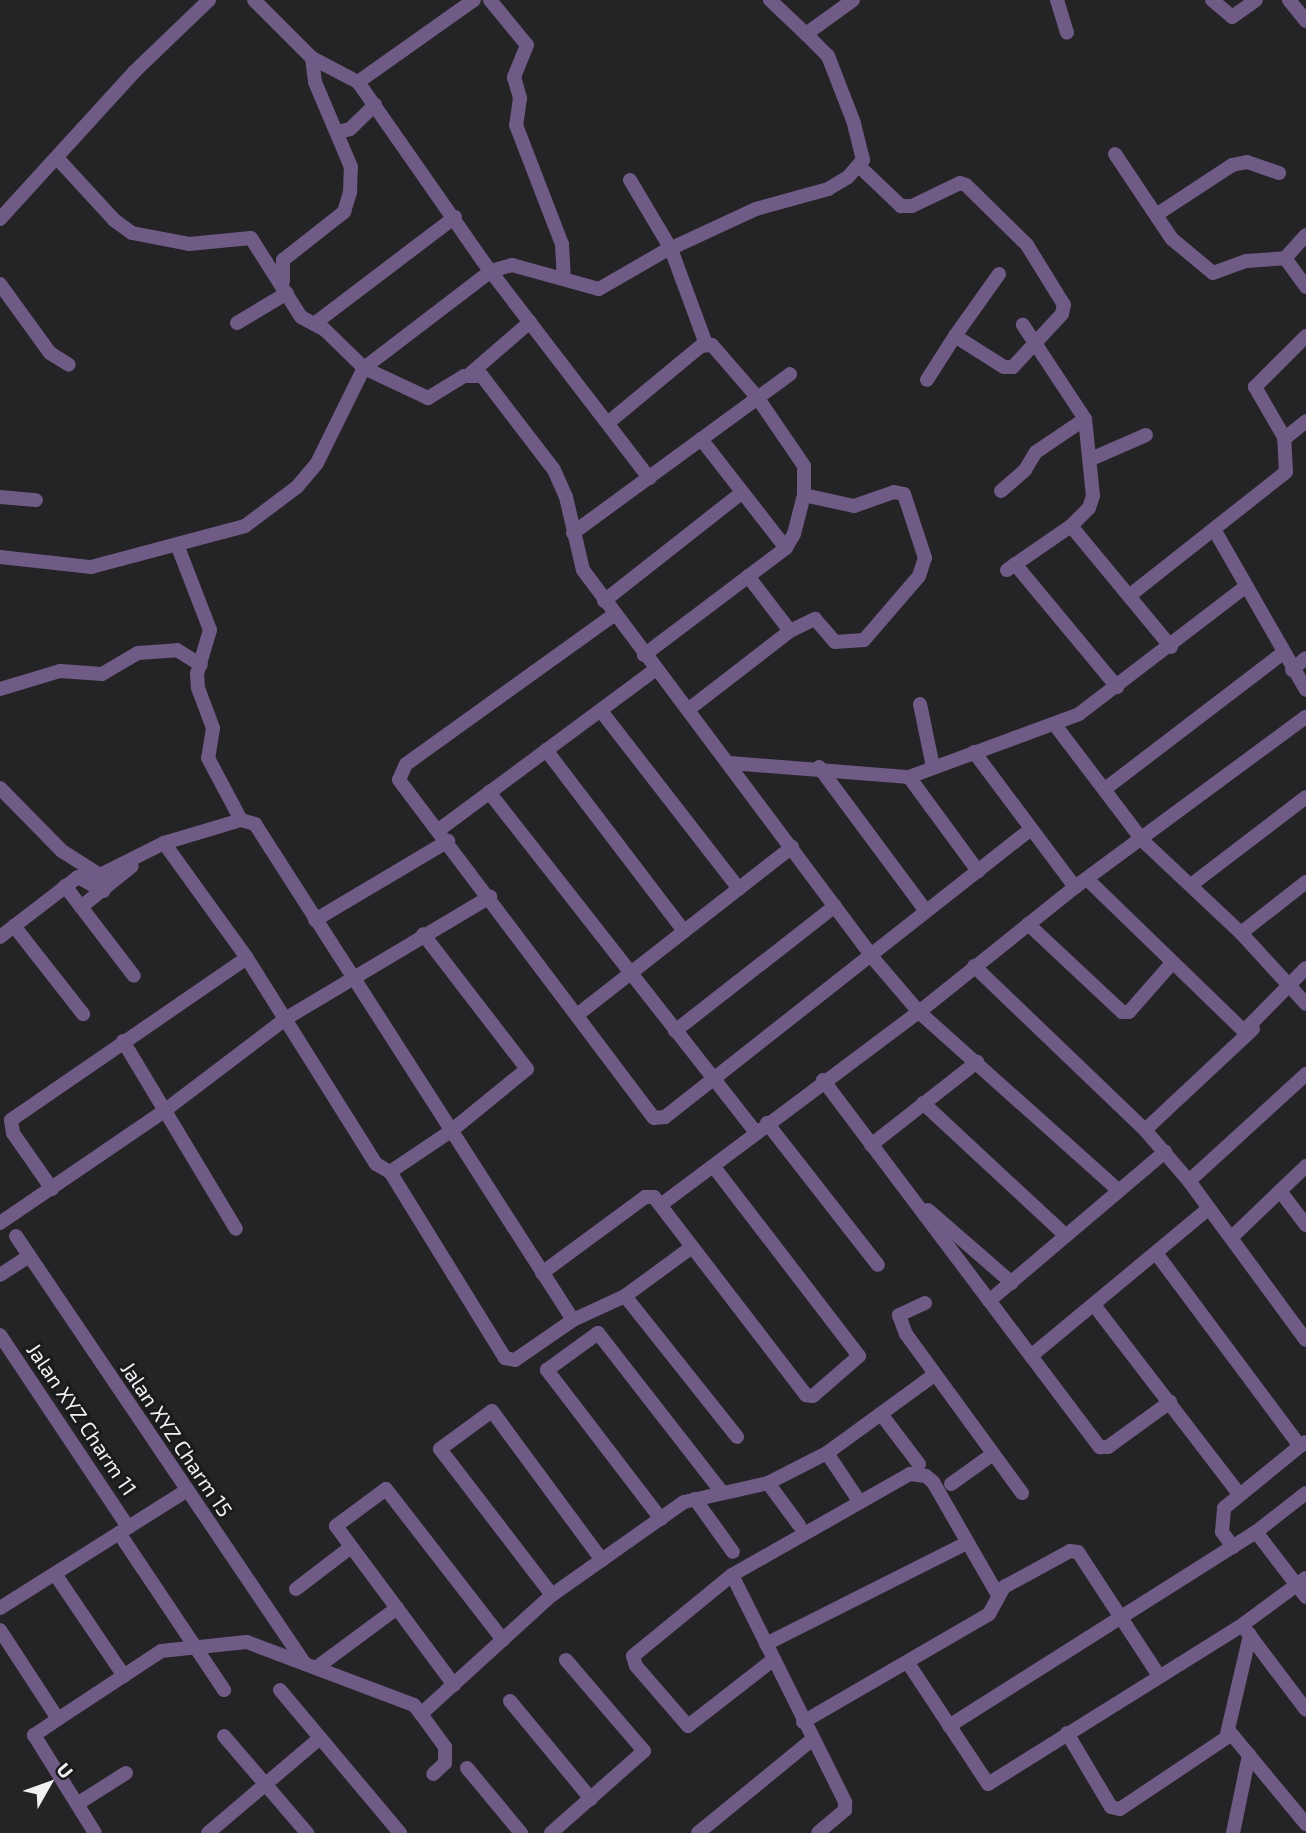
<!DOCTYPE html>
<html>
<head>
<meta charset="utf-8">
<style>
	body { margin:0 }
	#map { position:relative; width:1306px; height:1833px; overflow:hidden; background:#242426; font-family:"Exo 2",sans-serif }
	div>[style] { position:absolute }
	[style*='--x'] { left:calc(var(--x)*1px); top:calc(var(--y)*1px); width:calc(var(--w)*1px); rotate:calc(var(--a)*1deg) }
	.minor>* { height:14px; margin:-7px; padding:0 7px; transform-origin:7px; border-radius:7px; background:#705a86 }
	span { translate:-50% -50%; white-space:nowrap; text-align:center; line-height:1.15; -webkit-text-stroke:6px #1a1b1d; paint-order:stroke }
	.street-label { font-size:21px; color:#f1f1f3 }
	.north { position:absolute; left:14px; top:1749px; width:70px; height:70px; -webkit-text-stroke:5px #1a1b1d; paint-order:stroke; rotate:50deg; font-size:19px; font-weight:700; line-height:28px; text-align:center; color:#f1f1f3 }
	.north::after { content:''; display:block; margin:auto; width:24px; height:32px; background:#f1f1f3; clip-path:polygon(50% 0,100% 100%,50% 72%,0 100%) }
</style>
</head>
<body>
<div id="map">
	<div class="minor">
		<div style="--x:254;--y:0;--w:82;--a:45"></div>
		<div style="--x:312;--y:58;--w:52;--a:27.6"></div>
		<div style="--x:358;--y:82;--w:217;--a:55.1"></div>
		<div style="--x:482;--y:260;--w:275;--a:52.5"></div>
		<div style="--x:490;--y:0;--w:58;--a:50.6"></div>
		<div style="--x:527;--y:45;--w:35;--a:112"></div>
		<div style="--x:514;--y:77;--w:22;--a:74"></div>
		<div style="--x:520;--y:98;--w:27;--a:98"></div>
		<div style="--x:516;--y:125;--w:128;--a:68.9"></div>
		<div style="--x:562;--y:244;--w:34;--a:87"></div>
		<div style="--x:770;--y:0;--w:50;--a:43.4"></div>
		<div style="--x:806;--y:34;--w:58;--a:-35.9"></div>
		<div style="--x:1057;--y:0;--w:34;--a:73"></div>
		<div style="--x:1212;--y:0;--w:26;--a:40"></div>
		<div style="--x:1232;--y:17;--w:29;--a:-35"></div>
		<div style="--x:1289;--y:0;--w:27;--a:51"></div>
		<div style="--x:358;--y:82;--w:142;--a:-35.3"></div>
		<div style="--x:338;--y:132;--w:12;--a:-14"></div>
		<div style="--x:350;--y:129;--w:35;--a:-44"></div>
		<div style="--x:1115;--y:154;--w:102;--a:56.2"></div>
		<div style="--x:1172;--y:239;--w:53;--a:39.7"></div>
		<div style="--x:1213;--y:273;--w:35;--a:-20"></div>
		<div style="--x:1246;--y:261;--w:39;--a:-4"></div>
		<div style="--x:58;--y:159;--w:83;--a:47.4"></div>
		<div style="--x:114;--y:220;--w:22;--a:36"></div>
		<div style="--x:132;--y:233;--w:58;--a:10.9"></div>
		<div style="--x:189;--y:244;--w:62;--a:-5.5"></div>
		<div style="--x:251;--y:238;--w:93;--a:57.7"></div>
		<div style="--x:301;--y:317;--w:26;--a:28"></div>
		<div style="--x:324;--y:329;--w:56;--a:44.3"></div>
		<div style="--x:364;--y:368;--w:71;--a:25.1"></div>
		<div style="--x:428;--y:398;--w:42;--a:-31.4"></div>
		<div style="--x:464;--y:376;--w:18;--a:0"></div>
		<div style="--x:482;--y:376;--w:118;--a:52.5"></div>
		<div style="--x:554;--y:470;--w:30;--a:66"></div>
		<div style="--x:566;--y:497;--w:75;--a:76.9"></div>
		<div style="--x:583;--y:570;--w:483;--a:53.2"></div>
		<div style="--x:872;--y:957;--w:72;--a:49.5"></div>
		<div style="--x:919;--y:1012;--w:268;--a:41.8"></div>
		<div style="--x:860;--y:167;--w:57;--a:43.6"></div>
		<div style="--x:901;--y:206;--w:11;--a:0"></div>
		<div style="--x:912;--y:206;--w:53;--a:-25.6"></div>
		<div style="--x:960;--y:183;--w:6;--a:18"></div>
		<div style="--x:966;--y:185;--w:86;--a:44.5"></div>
		<div style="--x:1027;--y:245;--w:70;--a:58.3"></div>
		<div style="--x:1064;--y:305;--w:9;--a:103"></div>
		<div style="--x:1062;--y:314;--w:72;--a:132.8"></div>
		<div style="--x:1013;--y:367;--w:9;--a:180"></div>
		<div style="--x:1004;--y:367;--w:58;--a:-147.7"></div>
		<div style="--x:955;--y:336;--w:52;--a:122.5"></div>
		<div style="--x:630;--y:180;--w:80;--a:59.3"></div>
		<div style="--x:671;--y:249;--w:101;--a:69.8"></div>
		<div style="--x:1156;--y:215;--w:91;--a:-33.3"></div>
		<div style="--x:1232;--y:165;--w:15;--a:-11"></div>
		<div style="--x:1247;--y:162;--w:34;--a:19"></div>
		<div style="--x:0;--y:219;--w:199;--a:-47.6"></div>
		<div style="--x:134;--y:72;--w:104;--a:-43.8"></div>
		<div style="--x:1306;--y:235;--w:31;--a:132"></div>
		<div style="--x:1285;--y:258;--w:36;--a:54"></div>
		<div style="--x:283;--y:281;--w:21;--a:-90"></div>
		<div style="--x:283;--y:260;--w:78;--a:-38.2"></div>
		<div style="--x:344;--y:212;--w:21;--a:-73"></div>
		<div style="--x:350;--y:192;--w:25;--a:-88"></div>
		<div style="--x:351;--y:167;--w:92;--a:-113"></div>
		<div style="--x:315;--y:82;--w:24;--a:-97"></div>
		<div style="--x:0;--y:284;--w:85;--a:54.1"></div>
		<div style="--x:50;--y:353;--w:22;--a:32"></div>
		<div style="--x:237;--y:323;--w:58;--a:-31"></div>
		<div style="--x:314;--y:324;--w:177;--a:-37.2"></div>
		<div style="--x:955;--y:336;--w:76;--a:-54.6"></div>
		<div style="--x:471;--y:373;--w:78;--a:-40.8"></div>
		<div style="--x:609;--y:422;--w:119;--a:-39.6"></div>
		<div style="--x:701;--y:346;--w:11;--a:-5"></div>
		<div style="--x:712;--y:345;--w:69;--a:49.1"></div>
		<div style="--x:757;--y:397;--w:83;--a:55.7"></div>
		<div style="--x:804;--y:466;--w:29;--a:90"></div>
		<div style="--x:804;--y:495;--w:40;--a:104.4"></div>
		<div style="--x:794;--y:534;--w:16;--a:120"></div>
		<div style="--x:786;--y:548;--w:178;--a:143"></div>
		<div style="--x:701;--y:439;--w:138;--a:52.1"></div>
		<div style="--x:1284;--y:439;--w:28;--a:-39"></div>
		<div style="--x:1091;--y:459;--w:60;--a:-23.6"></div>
		<div style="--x:1001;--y:491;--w:32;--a:-41"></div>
		<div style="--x:1025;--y:470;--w:21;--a:-59"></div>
		<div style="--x:1036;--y:452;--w:59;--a:-34"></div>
		<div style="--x:0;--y:497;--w:36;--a:5"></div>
		<div style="--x:1071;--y:526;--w:157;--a:50.4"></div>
		<div style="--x:1215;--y:531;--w:183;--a:60.2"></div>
		<div style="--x:573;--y:533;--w:269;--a:-36.2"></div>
		<div style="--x:178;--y:547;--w:89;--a:68.9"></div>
		<div style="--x:210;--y:630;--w:46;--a:106.5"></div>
		<div style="--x:197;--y:674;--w:14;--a:86"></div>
		<div style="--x:198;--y:688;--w:43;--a:69.4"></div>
		<div style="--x:213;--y:728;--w:30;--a:99"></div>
		<div style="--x:208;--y:758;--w:70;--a:62"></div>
		<div style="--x:0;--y:557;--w:92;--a:6.3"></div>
		<div style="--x:91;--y:567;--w:159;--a:-14.9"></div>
		<div style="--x:245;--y:526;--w:65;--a:-36.9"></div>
		<div style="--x:297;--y:487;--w:31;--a:-50"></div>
		<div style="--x:317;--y:463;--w:106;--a:-63.7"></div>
		<div style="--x:364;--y:368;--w:160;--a:-37.4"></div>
		<div style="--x:491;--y:271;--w:22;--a:-16"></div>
		<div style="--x:512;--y:265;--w:90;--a:15.4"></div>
		<div style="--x:599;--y:289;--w:74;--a:-30"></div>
		<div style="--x:663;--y:252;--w:102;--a:-24.8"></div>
		<div style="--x:756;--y:209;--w:75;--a:-15.5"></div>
		<div style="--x:828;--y:189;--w:23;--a:-31"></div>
		<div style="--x:848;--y:177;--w:23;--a:-49"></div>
		<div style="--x:863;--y:160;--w:38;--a:-104"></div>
		<div style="--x:854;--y:123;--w:72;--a:-111.2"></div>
		<div style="--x:828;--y:56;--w:31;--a:-135"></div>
		<div style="--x:1015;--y:564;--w:160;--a:50.3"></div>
		<div style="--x:1007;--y:570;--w:78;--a:-34.5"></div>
		<div style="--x:1071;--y:526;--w:25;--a:-45"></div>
		<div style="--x:1089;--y:508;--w:13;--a:-72"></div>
		<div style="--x:1093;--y:496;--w:77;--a:-95.9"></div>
		<div style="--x:1085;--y:419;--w:113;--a:-123.4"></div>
		<div style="--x:1129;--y:596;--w:200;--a:-38.3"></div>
		<div style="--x:1286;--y:472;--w:35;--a:-93"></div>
		<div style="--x:1284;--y:437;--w:58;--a:-120.1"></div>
		<div style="--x:1255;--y:387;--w:72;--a:-45"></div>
		<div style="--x:604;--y:601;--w:174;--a:-38.2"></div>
		<div style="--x:615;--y:614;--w:257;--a:144.3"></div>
		<div style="--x:406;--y:764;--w:17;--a:114"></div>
		<div style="--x:399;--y:780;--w:423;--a:53"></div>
		<div style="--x:654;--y:1118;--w:11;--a:-5"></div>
		<div style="--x:665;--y:1117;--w:466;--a:-38.2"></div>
		<div style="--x:790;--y:631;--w:28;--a:-26"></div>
		<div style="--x:815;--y:619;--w:30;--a:49"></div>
		<div style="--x:835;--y:642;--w:29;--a:-4"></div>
		<div style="--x:864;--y:640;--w:84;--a:-49.3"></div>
		<div style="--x:919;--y:576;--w:19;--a:-72"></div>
		<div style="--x:925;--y:558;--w:67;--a:-108.2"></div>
		<div style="--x:904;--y:494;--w:10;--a:-169"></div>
		<div style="--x:894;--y:492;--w:42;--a:160.7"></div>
		<div style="--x:854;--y:506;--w:51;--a:-167.6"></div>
		<div style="--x:1292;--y:670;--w:18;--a:-41"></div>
		<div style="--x:0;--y:689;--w:63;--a:-16.7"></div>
		<div style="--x:60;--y:671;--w:42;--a:4.1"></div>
		<div style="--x:102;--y:674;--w:42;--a:-30.3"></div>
		<div style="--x:138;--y:653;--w:39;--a:-4"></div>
		<div style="--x:177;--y:650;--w:28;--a:32"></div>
		<div style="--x:920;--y:704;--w:64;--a:78.3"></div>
		<div style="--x:689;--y:709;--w:128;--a:-37.7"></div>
		<div style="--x:790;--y:631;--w:69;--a:-127.4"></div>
		<div style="--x:601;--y:711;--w:225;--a:52.2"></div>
		<div style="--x:1055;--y:725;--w:146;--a:52.8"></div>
		<div style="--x:1143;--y:841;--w:134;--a:43.2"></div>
		<div style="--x:1241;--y:933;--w:96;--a:47.5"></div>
		<div style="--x:546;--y:750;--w:228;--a:52.7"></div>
		<div style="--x:974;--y:752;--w:169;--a:53.2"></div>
		<div style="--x:730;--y:763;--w:180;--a:4.5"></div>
		<div style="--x:909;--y:777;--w:181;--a:-20.3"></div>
		<div style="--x:1079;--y:714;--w:209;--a:-37.4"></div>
		<div style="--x:819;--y:767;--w:179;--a:53.4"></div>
		<div style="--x:909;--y:777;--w:117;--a:53.7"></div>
		<div style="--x:0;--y:788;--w:88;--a:45.5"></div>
		<div style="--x:62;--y:851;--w:45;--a:32.3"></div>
		<div style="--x:100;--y:875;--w:72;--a:-26.6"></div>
		<div style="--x:1105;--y:789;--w:224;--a:-37.4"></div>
		<div style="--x:489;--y:792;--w:432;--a:51.9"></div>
		<div style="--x:440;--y:829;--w:269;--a:-36.5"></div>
		<div style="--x:1087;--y:879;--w:219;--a:44.1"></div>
		<div style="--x:1244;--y:1031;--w:88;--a:-45.5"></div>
		<div style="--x:1191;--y:885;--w:145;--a:-37.4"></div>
		<div style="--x:65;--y:886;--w:113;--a:52.5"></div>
		<div style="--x:81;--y:907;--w:65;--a:-38.8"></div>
		<div style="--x:315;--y:920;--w:155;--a:-30.7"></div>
		<div style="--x:1028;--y:924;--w:129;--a:43.1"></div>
		<div style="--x:1122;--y:1012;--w:7;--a:0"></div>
		<div style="--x:1129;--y:1012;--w:65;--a:-48.7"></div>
		<div style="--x:14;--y:926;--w:112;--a:51.9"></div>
		<div style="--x:1241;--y:933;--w:83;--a:-38.1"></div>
		<div style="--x:0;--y:937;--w:98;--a:-37.6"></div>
		<div style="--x:78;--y:877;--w:29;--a:29"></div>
		<div style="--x:974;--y:966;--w:237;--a:43.8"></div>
		<div style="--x:1145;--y:1130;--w:67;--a:49.2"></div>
		<div style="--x:1189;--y:1181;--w:197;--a:53.7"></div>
		<div style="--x:577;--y:1015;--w:273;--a:-38"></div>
		<div style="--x:675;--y:1031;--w:203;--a:-38"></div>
		<div style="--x:123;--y:1041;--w:219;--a:59"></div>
		<div style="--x:823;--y:1080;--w:460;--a:53"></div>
		<div style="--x:1100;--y:1447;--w:8;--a:0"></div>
		<div style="--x:1108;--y:1447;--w:77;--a:-36"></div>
		<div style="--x:923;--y:1103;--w:195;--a:42.9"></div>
		<div style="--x:767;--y:1123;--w:180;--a:52"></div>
		<div style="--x:1145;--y:1130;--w:148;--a:-43.1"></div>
		<div style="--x:871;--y:1145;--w:135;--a:-38.1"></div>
		<div style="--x:390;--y:1172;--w:73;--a:-33.9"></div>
		<div style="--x:451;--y:1131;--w:98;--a:-39.2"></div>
		<div style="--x:527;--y:1069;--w:170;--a:-127.6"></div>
		<div style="--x:1189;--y:1181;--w:159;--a:-42.4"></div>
		<div style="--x:52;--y:1189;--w:68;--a:-124.9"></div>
		<div style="--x:13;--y:1133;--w:13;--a:-99"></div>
		<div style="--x:11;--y:1120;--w:286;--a:-34.5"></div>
		<div style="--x:1280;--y:1191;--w:43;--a:52.6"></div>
		<div style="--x:662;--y:1204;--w:321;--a:-36.8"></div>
		<div style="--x:919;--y:1012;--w:200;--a:-38.7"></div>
		<div style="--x:1075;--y:887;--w:287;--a:-36.4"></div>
		<div style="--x:928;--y:1210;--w:111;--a:41"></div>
		<div style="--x:0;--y:1223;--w:199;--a:-34.3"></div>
		<div style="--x:164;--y:1111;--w:152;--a:-37.2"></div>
		<div style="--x:285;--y:1019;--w:239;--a:-30.8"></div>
		<div style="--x:16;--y:1236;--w:516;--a:55.97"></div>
		<div style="--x:1232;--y:1237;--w:103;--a:-43.8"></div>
		<div style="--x:1156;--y:1253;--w:241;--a:53.3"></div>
		<div style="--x:542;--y:1273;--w:128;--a:-36.4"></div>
		<div style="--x:645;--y:1197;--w:9;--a:0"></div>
		<div style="--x:654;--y:1197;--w:250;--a:52.5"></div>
		<div style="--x:806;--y:1395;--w:7;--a:8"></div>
		<div style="--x:813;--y:1396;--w:61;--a:-41"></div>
		<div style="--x:859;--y:1356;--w:238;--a:-127.5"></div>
		<div style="--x:0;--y:1275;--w:35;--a:-33"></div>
		<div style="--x:625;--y:1296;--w:180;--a:51.5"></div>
		<div style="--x:989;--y:1301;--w:231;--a:-40.3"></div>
		<div style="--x:925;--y:1303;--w:29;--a:155"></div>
		<div style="--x:899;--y:1315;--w:20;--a:70"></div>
		<div style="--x:906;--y:1334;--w:197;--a:53.9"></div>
		<div style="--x:1094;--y:1305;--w:238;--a:52.5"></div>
		<div style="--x:573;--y:1320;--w:70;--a:145.4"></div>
		<div style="--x:515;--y:1360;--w:10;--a:-169"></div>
		<div style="--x:505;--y:1358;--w:219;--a:-121.7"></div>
		<div style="--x:390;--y:1172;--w:16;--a:-150"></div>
		<div style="--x:376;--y:1164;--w:243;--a:-122.1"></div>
		<div style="--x:247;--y:958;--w:142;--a:-125.8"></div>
		<div style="--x:164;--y:843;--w:80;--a:-16.6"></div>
		<div style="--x:241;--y:820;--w:15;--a:16"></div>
		<div style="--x:255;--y:824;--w:589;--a:57.33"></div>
		<div style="--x:573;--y:1320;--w:57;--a:-24.8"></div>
		<div style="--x:625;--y:1296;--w:83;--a:-36.2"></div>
		<div style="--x:0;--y:1335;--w:231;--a:56.3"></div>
		<div style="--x:1031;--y:1356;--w:231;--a:-39.7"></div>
		<div style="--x:881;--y:1414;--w:63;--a:52.8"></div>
		<div style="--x:827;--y:1453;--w:54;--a:56.3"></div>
		<div style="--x:768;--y:1483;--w:52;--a:53.6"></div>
		<div style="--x:951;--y:1484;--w:52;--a:-35.5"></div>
		<div style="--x:695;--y:1499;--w:65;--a:54.4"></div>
		<div style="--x:661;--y:1519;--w:188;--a:-127.4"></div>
		<div style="--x:547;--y:1370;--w:63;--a:-36"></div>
		<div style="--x:598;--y:1333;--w:202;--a:52.1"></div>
		<div style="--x:1256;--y:1532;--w:82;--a:52.4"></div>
		<div style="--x:119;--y:1533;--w:189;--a:56.2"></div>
		<div style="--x:1233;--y:1547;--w:19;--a:-126"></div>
		<div style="--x:1222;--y:1532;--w:24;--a:-85"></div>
		<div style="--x:1224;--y:1508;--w:104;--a:-39.2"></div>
		<div style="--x:55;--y:1574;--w:123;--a:55.9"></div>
		<div style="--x:732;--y:1575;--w:254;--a:63.5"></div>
		<div style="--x:845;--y:1802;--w:8;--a:90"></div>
		<div style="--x:845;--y:1810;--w:35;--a:140"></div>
		<div style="--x:1306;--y:1578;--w:79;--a:143.7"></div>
		<div style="--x:1242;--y:1625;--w:106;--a:53"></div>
		<div style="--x:296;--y:1589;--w:69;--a:-37.4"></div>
		<div style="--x:552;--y:1595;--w:184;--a:-127.5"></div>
		<div style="--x:440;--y:1449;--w:64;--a:-36.2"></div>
		<div style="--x:492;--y:1411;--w:185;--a:53.6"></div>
		<div style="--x:0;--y:1608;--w:220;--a:-32.2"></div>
		<div style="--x:0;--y:1630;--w:106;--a:56.9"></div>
		<div style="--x:58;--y:1719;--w:123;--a:-33.4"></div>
		<div style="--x:161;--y:1651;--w:86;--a:-6"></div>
		<div style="--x:247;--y:1642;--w:178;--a:20.7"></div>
		<div style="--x:414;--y:1705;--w:11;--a:52"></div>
		<div style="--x:421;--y:1714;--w:177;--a:-42.3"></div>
		<div style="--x:552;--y:1595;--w:161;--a:-35.2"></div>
		<div style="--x:684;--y:1502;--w:86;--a:-12.7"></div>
		<div style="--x:768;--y:1483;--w:66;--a:-27"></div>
		<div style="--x:827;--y:1453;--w:132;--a:-36.1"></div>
		<div style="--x:766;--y:1644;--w:223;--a:-26.7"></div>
		<div style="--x:774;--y:1659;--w:109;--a:142.1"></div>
		<div style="--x:688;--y:1726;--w:79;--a:-130.9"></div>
		<div style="--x:636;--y:1666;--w:10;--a:-107"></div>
		<div style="--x:633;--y:1656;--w:128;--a:-39.3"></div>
		<div style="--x:732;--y:1575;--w:205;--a:-29.6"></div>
		<div style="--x:910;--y:1474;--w:16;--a:7"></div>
		<div style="--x:926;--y:1476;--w:9;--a:41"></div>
		<div style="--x:933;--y:1482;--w:130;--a:60.1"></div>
		<div style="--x:908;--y:1663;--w:145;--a:56.5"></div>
		<div style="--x:988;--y:1784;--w:300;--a:-32"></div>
		<div style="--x:316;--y:1668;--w:101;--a:-36.5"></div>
		<div style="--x:454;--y:1685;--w:198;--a:-126.6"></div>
		<div style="--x:336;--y:1526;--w:62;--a:-36.5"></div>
		<div style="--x:386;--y:1489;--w:191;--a:52.2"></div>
		<div style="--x:280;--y:1690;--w:187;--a:50"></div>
		<div style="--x:510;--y:1701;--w:127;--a:50.4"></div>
		<div style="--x:421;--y:1714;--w:41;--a:54"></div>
		<div style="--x:445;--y:1747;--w:16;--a:90"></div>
		<div style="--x:445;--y:1763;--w:16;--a:137"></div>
		<div style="--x:58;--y:1719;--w:29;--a:146"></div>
		<div style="--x:34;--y:1735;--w:115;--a:58.1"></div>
		<div style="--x:803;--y:1722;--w:215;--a:-30.1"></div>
		<div style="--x:989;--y:1614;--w:31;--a:-61"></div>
		<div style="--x:1004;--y:1587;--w:75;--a:-28.6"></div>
		<div style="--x:1070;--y:1551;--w:8;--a:7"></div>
		<div style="--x:1078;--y:1552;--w:148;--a:56.8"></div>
		<div style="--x:949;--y:1726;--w:363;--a:-32.3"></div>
		<div style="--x:1256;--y:1532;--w:63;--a:-38"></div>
		<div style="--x:1229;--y:1731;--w:121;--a:50.4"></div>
		<div style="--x:1067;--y:1733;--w:86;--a:59.3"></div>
		<div style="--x:1111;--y:1807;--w:9;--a:13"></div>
		<div style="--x:1120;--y:1809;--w:128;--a:-33.8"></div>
		<div style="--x:1226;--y:1738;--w:106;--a:-76.9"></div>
		<div style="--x:224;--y:1736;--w:128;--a:49.4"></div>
		<div style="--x:467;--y:1768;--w:85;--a:50.3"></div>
		<div style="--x:77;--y:1804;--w:58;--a:-32.3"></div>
		<div style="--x:208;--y:1833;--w:147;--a:-40.3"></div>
		<div style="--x:551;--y:1833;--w:124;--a:-41.4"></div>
		<div style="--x:644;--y:1751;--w:120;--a:-130.6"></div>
		<div style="--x:698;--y:1833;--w:149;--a:-39.3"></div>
		<div style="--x:1233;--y:1833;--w:80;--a:-78.4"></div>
	</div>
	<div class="street-label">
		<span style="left:82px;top:1419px;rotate:56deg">Jalan XYZ Charm 11</span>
		<span style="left:177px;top:1439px;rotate:56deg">Jalan XYZ Charm 15</span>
	</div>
	<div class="north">U</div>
</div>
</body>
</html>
